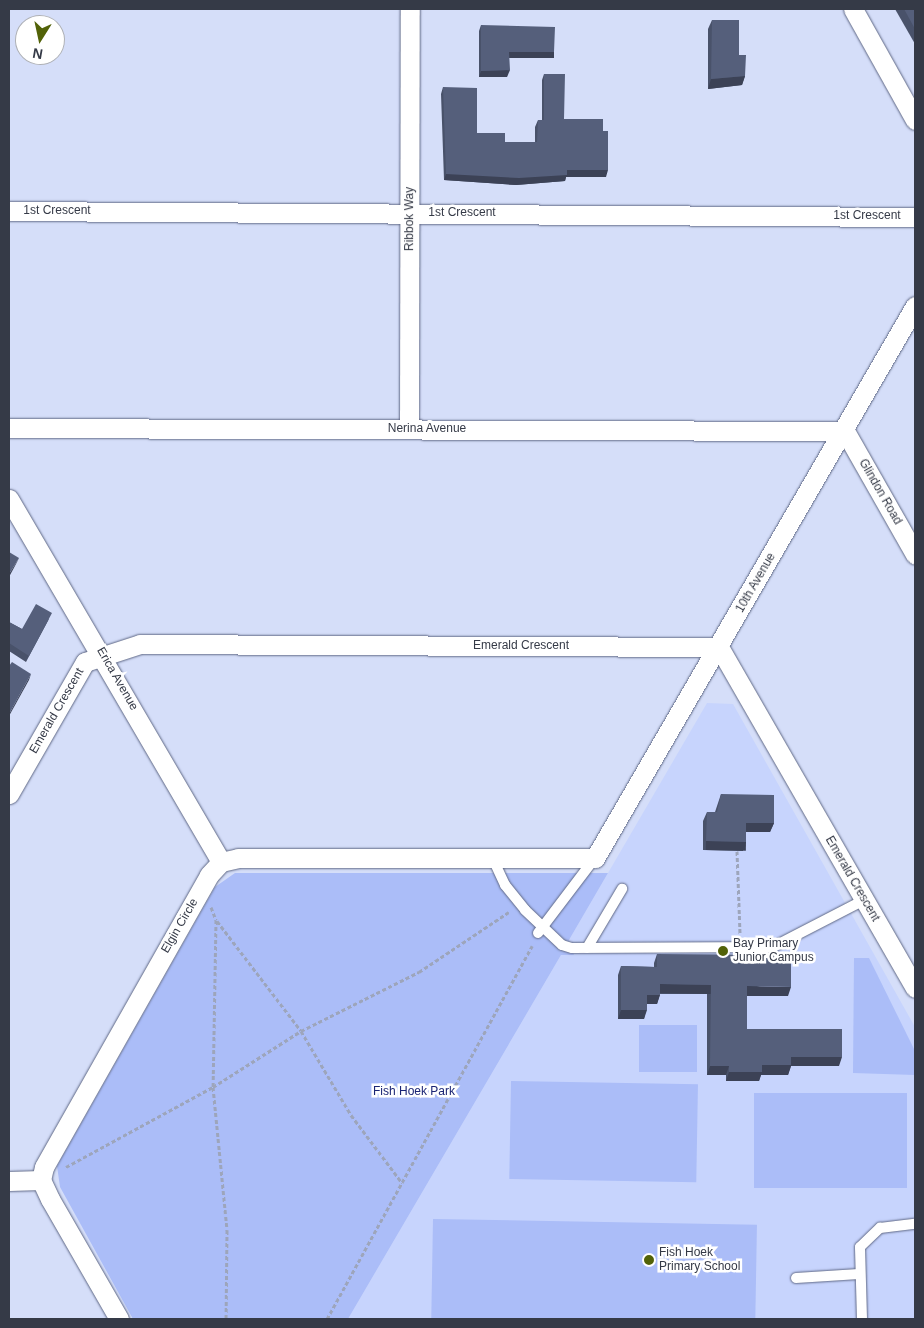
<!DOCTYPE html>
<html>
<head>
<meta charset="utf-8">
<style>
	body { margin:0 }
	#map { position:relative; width:924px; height:1328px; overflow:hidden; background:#d5def9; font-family:Helvetica,sans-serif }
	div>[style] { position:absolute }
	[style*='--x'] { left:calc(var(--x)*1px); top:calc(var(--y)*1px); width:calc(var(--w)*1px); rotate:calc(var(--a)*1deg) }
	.built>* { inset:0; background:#c7d4fd }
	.green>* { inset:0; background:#abbdf8; transform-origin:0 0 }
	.path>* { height:3px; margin-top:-1.5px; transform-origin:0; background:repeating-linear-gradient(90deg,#9da5bb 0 4px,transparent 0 6.5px) }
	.roads { filter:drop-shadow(0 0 1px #5f6885) drop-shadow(0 0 1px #5f6885) }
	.service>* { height:10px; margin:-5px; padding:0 5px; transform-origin:5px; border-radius:5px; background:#fff }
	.minor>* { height:19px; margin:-9.5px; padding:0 9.5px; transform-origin:9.5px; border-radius:9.5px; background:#fff }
	.wall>* { inset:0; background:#49526a }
	.shaded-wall>* { inset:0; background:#3c4256; transform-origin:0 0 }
	.building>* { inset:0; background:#555f7b }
	.dots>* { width:14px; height:14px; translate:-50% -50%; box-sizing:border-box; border:2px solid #fff; border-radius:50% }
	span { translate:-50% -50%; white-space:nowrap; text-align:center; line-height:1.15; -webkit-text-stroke:5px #fff; paint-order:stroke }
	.street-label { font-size:12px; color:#353a47 }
	.poi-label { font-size:12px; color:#353a47 }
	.left { translate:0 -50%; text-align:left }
	.park-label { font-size:12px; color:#1b2574 }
	.frame { position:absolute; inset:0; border:10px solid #353a47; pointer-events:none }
	.north { position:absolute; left:15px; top:15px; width:50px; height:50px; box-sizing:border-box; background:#fff; border:1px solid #aeb0b5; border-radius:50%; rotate:190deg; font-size:14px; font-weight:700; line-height:20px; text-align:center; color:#353a47 }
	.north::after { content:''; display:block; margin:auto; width:18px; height:22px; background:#526208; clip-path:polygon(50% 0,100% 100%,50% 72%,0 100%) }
</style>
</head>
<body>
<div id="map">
	<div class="built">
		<div style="clip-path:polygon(707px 703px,733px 704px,915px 1027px,915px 1319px,348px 1319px,561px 955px,574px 955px,569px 940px)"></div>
	</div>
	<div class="green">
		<div style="clip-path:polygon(235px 873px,608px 873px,569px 940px,574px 955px,561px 955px,348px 1319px,133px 1319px,60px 1187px,57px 1166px,215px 887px)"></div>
		<div style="clip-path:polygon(854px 958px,869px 958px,915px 1051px,915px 1075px,853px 1073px)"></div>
		<div style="left:639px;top:1025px;width:58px;height:47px"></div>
		<div style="left:511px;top:1081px;width:187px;height:98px;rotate:1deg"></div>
		<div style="left:754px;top:1093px;width:153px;height:95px"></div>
		<div style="left:433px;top:1219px;width:324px;height:100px;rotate:1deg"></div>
	</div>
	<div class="path">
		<div style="--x:737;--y:851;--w:83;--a:87.9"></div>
		<div style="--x:211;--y:907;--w:14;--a:69"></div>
		<div style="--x:216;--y:920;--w:167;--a:91"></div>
		<div style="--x:213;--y:1087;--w:144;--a:84.4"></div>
		<div style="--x:227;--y:1230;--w:89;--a:90.6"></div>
		<div style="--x:217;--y:921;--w:138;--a:52.6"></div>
		<div style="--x:301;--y:1031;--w:98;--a:59.2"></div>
		<div style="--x:351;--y:1115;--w:85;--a:53.1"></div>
		<div style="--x:66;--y:1167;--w:167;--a:-28.6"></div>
		<div style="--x:213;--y:1087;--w:104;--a:-32.5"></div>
		<div style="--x:301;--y:1031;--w:132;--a:-26.6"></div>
		<div style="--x:419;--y:972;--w:108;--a:-33.7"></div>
		<div style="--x:327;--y:1319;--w:426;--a:-61.2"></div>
	</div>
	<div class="roads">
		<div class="service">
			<div style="--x:492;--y:857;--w:31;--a:65"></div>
			<div style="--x:505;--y:885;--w:32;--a:51"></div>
			<div style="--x:525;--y:910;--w:51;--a:43.4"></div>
			<div style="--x:562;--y:945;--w:10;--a:17"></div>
			<div style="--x:572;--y:948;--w:201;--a:-0.3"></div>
			<div style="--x:773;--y:947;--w:102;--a:-27.3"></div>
			<div style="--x:538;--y:933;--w:94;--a:-52.8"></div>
			<div style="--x:587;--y:948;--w:69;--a:-59.3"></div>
			<div style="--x:796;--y:1278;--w:63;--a:-3.6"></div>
			<div style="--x:862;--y:1319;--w:72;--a:-91.6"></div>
			<div style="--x:860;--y:1247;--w:28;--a:-44"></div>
			<div style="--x:880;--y:1228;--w:35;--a:-7"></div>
		</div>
		<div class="minor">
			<div style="--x:853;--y:9;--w:127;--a:60.8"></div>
			<div style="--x:9;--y:211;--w:906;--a:0.38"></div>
			<div style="--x:9;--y:428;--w:836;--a:0.21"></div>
			<div style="--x:845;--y:431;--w:142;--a:60.4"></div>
			<div style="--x:409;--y:429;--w:420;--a:-89.9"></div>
			<div style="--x:9;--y:499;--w:420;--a:59.7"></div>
			<div style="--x:719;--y:647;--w:393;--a:60.1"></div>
			<div style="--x:9;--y:794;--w:152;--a:-60.1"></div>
			<div style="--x:85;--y:662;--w:58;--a:-18.1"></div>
			<div style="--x:140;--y:644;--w:579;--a:0.3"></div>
			<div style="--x:9;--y:1181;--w:32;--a:-2"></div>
			<div style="--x:119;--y:1319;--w:138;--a:-119.9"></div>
			<div style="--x:50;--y:1199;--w:21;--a:-115"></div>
			<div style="--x:41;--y:1180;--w:13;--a:-77"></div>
			<div style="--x:44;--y:1167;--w:335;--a:-60.5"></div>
			<div style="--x:209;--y:875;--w:18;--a:-47"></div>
			<div style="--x:221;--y:862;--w:17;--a:-13"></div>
			<div style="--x:238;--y:858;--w:357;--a:0"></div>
			<div style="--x:595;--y:858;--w:638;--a:-59.9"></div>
		</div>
	</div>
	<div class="wall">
		<div style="clip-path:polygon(895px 9px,915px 9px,915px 44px)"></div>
		<div style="clip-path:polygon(712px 20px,739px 55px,745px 76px,742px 85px,708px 89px,708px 29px)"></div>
		<div style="clip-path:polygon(481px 25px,552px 58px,509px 58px,507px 77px,479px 77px,479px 31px)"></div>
		<div style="clip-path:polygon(544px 74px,564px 119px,603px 131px,606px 177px,566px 177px,565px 181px,516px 185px,444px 180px,441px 94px,443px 87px,477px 133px,505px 142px,535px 142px,535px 127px,538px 120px,542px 120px,542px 80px)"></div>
		<div style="clip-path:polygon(49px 619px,26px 662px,9px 651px,9px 622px,22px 629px)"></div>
		<div style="clip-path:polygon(721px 794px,774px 823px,770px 832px,746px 832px,743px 851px,703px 850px,703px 821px,707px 812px,715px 812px)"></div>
		<div style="clip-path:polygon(657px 954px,788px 996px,747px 996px,747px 1029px,839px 1066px,791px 1066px,788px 1075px,761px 1075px,759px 1081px,726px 1081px,726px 1075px,707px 1075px,707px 994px,660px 994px,657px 1004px,647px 1004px,644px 1019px,618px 1019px,618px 975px,621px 966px,654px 967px,654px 963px)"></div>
	</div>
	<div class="shaded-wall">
		<div style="left:509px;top:52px;width:45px;height:6px"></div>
		<div style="clip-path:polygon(510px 70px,507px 77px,479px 77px,481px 71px)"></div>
		<div style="clip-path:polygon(745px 76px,742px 85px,708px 89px,711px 79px)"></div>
		<div style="clip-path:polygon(567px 170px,608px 170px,606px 177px,566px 177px,565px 181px,516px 185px,444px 180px,446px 174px)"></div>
		<div style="clip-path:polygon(19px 558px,16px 564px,9px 577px,9px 574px)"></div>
		<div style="clip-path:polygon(31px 674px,29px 680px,9px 716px,9px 714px)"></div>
		<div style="clip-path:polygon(746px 823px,774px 823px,770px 832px,743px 832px)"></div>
		<div style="left:706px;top:841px;width:40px;height:9px;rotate:1deg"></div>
		<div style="left:660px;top:984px;width:51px;height:9px;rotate:1deg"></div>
		<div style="clip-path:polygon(747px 986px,791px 987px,788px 996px,744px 996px)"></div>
		<div style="clip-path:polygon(647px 995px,660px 995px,657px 1004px,644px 1004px)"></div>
		<div style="clip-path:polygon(621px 1010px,647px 1010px,644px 1019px,618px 1019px)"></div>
		<div style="clip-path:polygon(791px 1057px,842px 1057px,839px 1066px,791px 1066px,788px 1075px,761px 1075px,759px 1081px,726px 1081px,729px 1072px,762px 1065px)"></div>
		<div style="clip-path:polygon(710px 1066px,729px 1066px,726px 1075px,707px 1075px)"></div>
	</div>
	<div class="building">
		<div style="clip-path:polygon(904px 9px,915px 9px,915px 29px)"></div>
		<div style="clip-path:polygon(712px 20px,739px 20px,739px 55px,746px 55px,745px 76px,711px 79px)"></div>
		<div style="clip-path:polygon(481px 25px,555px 27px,554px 52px,509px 52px,510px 70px,481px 71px)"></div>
		<div style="clip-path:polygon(544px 74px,565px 74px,564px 119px,603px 119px,603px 131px,608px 131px,608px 170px,567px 170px,567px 175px,519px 178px,446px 174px,443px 87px,477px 88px,477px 133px,505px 133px,505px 142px,537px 142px,538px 120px,544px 120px)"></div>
		<div style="clip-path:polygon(9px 552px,19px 558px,9px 574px)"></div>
		<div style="clip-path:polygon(36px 604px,52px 613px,29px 656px,9px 643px,9px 622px,22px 629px)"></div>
		<div style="clip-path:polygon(12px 662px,31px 674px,9px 714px,9px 666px)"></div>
		<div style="clip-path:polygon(721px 794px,774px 795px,774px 823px,746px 823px,746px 842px,706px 841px,707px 812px,717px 812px)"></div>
		<div style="clip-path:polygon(657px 954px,791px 955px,791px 987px,747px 986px,747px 1029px,842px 1029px,842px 1057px,791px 1057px,791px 1065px,762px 1065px,762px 1072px,729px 1072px,729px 1066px,710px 1066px,711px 985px,660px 984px,660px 995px,647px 995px,647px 1010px,621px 1010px,621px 966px,657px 967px)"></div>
	</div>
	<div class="dots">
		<div style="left:723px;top:951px;background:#526208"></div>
		<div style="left:649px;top:1260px;background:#526208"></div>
	</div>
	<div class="street-label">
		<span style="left:57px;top:211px">1st Crescent</span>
		<span style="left:462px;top:213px">1st Crescent</span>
		<span style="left:867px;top:216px">1st Crescent</span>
		<span style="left:410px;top:219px;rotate:-90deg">Ribbok Way</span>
		<span style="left:427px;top:429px">Nerina Avenue</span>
		<span style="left:880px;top:492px;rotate:60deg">Glindon Road</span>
		<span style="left:756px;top:583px;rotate:-60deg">10th Avenue</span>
		<span style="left:521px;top:646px">Emerald Crescent</span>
		<span style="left:117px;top:679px;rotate:60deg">Erica Avenue</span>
		<span style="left:57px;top:711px;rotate:-60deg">Emerald Crescent</span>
		<span style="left:852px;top:879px;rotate:60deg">Emerald Crescent</span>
		<span style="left:180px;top:926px;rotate:-60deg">Elgin Circle</span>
	</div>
	<div class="poi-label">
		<span class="left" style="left:733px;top:951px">Bay Primary<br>Junior Campus</span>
		<span class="left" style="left:659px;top:1260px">Fish Hoek<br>Primary School</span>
	</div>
	<div class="park-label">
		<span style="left:414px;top:1092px">Fish Hoek Park</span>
	</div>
	<div class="frame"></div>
	<div class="north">N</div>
</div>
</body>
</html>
